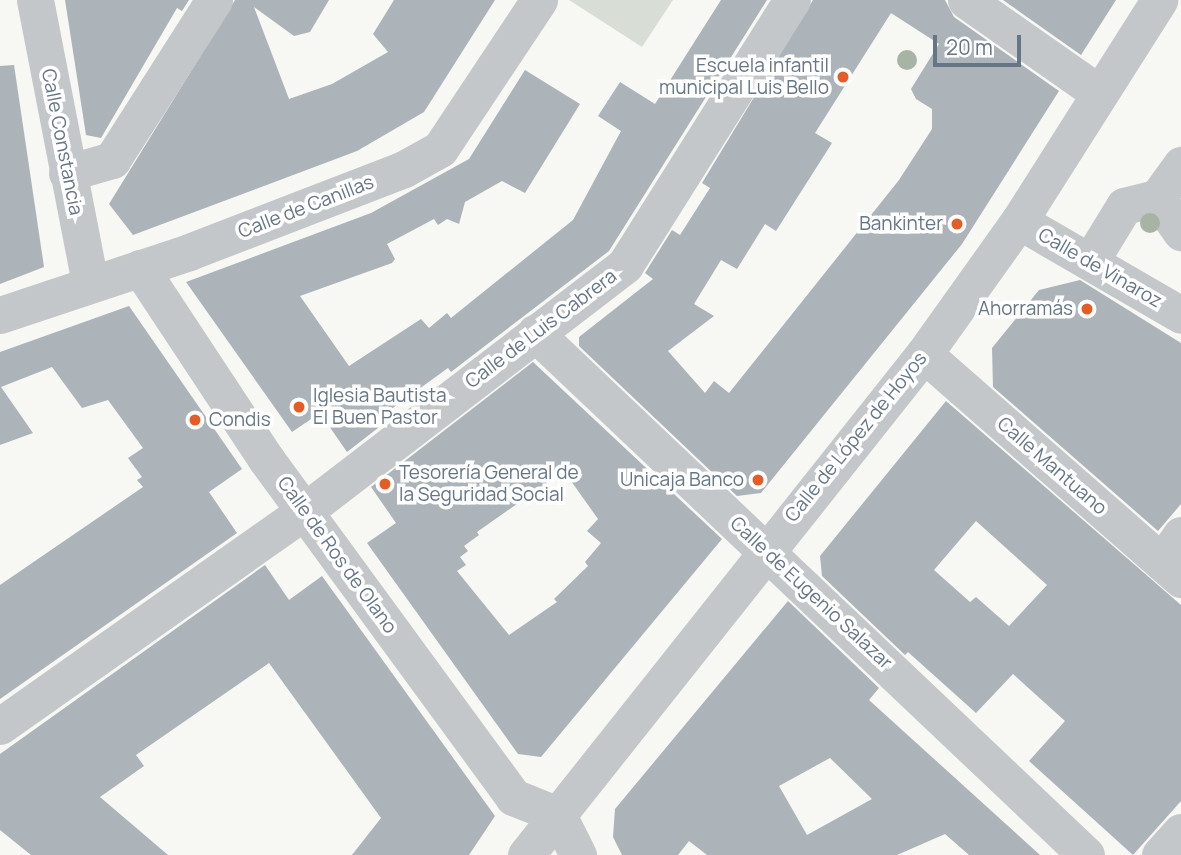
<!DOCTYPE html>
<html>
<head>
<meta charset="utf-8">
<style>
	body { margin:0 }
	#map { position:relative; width:1181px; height:855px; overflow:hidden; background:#f7f7f4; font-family:Manrope,sans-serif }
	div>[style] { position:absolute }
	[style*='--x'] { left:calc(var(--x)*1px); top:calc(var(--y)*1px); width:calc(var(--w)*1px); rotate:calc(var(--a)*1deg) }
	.green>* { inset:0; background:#d8ded5 }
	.building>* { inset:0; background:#acb3b9 }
	.minor>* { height:37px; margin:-18.5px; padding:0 18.5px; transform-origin:18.5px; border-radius:18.5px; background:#c3c7ca }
	.trees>* { width:20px; height:20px; margin:-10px; border-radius:50%; background:#a8b3a5 }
	.dots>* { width:19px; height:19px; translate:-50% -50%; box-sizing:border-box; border:4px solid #fff; border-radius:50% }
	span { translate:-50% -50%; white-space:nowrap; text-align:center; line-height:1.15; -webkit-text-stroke:7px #fff; paint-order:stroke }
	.poi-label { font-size:19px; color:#667685 }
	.right { translate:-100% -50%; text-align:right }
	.left { translate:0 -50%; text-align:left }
	.street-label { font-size:19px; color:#667685 }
	.scale { position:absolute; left:933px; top:35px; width:88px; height:32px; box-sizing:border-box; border:4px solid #667685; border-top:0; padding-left:9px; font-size:21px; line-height:24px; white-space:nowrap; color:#667685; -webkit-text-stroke:5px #fff; paint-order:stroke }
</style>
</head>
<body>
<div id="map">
	<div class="green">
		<div style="clip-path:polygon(569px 0,673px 0,642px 47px)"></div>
	</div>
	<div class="building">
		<div style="clip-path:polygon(65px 0,189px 0,182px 11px,177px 8px,101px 138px,86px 135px)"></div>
		<div style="clip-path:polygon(235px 0,329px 0,310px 32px,294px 36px,254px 7px,289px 99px,332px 84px,388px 52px,373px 34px,394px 0,495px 0,424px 112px,357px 151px,133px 235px,109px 204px)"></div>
		<div style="clip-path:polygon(721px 0,767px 0,609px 251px,451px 372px,448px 368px,383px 415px,387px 421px,347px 452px,320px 413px,292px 432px,186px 282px,371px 213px,469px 159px,525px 70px,580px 104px,525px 193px,502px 181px,465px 202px,459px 224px,447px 219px,438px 225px,434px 219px,387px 244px,395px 259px,392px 263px,300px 296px,349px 366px,421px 319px,429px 328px,447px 313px,451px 318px,573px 220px,621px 131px,598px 116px,620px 82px,655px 104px)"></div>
		<div style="clip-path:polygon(evenodd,813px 0,945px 0,954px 17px,1059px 91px,962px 244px,761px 493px,737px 496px,579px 346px,579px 337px,653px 279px,645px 273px,672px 230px,680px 235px,710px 188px,702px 183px,813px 0,891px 13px,939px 44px,911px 89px,916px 99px,932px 109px,932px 129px,899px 180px,729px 393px,714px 381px,705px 393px,668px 351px,714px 316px,694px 304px,721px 260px,737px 269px,765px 224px,776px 231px,832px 143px,815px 133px,891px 13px)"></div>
		<div style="clip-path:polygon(1003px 0,1116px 0,1081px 55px)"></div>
		<div style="clip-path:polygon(14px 65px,44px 267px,0 284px,0 66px)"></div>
		<div style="clip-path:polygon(1080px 280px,1181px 343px,1181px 504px,1158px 531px,993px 387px,992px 348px,1039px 290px)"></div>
		<div style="clip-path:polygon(129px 306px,242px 469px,209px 492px,237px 533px,0 699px,0 585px,143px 487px,137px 480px,142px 477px,128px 458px,143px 448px,108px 400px,82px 408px,52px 367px,1px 387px,33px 433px,0 445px,0 352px)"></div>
		<div style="clip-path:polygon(evenodd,533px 362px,722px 539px,541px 757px,518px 754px,367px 543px,396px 523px,371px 487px,533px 362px,564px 471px,598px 519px,587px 531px,601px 543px,585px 562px,588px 566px,554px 599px,557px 602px,509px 635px,457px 571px,466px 565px,460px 557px,468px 551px,464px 546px,479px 535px,477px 532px,564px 471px)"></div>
		<div style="clip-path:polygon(evenodd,946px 401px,1181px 605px,1181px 801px,1133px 855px,1029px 761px,1065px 721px,1013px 674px,976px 713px,908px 652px,905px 655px,822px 576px,820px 556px,946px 401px,976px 521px,1047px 585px,1009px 626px,976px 597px,970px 602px,934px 570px,976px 521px)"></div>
		<div style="clip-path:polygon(265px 565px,289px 600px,322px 576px,495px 816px,469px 855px,352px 855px,381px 818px,269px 663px,136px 755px,144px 766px,100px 797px,168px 855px,31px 855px,0 830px,0 754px)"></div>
		<div style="clip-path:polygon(evenodd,788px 601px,879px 688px,869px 700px,1040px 855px,969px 855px,945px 834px,897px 855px,707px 855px,689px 841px,678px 855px,622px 855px,613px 837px,615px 809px,788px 601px,830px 758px,872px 799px,807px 835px,779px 786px,830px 758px)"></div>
	</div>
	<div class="minor">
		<div style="--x:35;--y:0;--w:288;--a:79"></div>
		<div style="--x:966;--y:0;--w:162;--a:35"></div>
		<div style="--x:67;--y:173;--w:47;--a:-16.1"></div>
		<div style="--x:112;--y:160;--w:190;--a:-57.5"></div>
		<div style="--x:1157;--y:198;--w:42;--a:54.8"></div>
		<div style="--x:1019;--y:221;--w:187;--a:30.1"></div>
		<div style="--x:1099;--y:247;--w:48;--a:-58.6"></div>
		<div style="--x:1124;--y:206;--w:34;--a:-14"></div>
		<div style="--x:1157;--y:198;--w:41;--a:-54"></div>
		<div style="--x:140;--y:268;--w:229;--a:56.6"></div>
		<div style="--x:266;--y:459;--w:419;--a:53.8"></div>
		<div style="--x:513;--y:797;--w:48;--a:21.8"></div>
		<div style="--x:558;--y:815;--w:45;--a:63.4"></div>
		<div style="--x:0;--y:315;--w:199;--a:-18.4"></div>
		<div style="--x:189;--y:252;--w:230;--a:-21.1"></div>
		<div style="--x:404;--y:169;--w:41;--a:-29.1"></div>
		<div style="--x:440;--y:149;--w:179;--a:-56.4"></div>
		<div style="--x:535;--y:333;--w:759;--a:43.45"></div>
		<div style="--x:924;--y:354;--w:342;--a:41.2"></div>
		<div style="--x:1162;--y:562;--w:33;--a:-55"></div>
		<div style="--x:0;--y:726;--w:375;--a:-35.2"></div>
		<div style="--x:306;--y:510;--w:402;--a:-37.5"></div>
		<div style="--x:625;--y:265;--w:313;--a:-57.8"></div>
		<div style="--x:526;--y:855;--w:640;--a:-51.54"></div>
		<div style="--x:924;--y:354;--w:163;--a:-54.5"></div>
		<div style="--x:1019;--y:221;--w:262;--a:-57.6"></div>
		<div style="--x:1160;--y:855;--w:31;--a:-48"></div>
	</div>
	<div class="trees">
		<div style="left:907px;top:60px"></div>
		<div style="left:1150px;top:223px"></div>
	</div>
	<div class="dots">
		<div style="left:843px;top:77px;background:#e55d26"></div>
		<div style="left:957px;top:224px;background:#e55d26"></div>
		<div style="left:1087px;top:309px;background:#e55d26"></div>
		<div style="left:299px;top:407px;background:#e55d26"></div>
		<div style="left:195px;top:420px;background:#e55d26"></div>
		<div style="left:758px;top:480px;background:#e55d26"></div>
		<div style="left:385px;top:484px;background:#e55d26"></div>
	</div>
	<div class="poi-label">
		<span class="right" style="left:829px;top:77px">Escuela infantil<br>municipal Luis Bello</span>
		<span class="right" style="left:943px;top:224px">Bankinter</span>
		<span class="right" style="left:1073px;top:309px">Ahorramás</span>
		<span class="left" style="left:313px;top:407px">Iglesia Bautista<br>El Buen Pastor</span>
		<span class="left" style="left:209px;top:420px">Condis</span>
		<span class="left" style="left:399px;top:484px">Tesorería General de<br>la Seguridad Social</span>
		<span class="right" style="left:744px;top:480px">Unicaja Banco</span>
	</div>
	<div class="street-label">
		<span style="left:62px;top:142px;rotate:79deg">Calle Constancia</span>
		<span style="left:306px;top:207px;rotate:-21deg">Calle de Canillas</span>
		<span style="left:1100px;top:268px;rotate:30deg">Calle de Vinaroz</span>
		<span style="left:541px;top:329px;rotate:-37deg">Calle de Luis Cabrera</span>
		<span style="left:856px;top:437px;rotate:-51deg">Calle de López de Hoyos</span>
		<span style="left:1052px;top:466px;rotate:41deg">Calle Mantuano</span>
		<span style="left:337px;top:555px;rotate:54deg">Calle de Ros de Olano</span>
		<span style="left:811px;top:593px;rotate:43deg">Calle de Eugenio Salazar</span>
	</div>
	<div class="scale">20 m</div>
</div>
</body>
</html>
